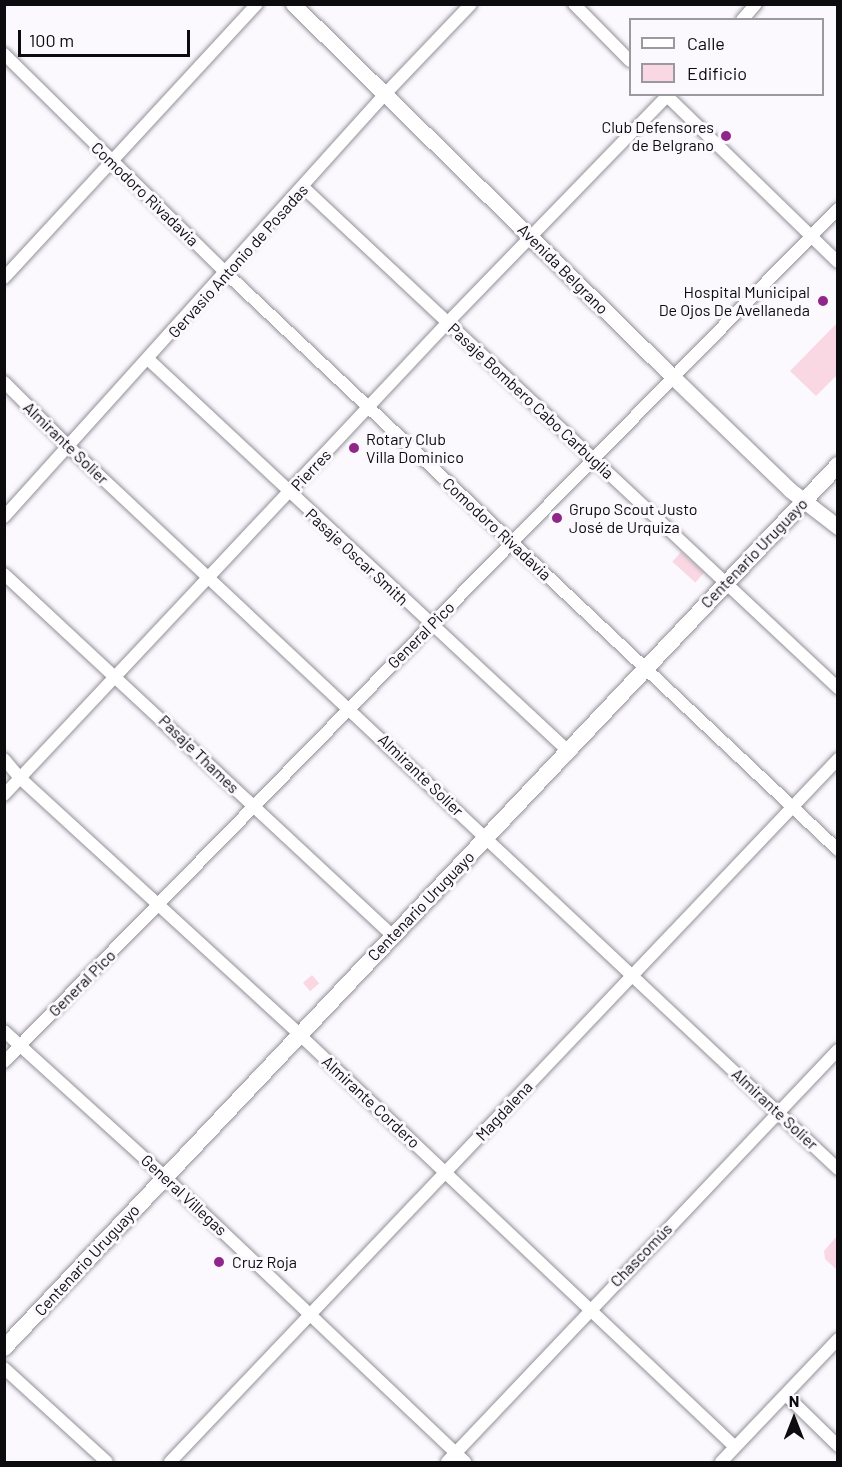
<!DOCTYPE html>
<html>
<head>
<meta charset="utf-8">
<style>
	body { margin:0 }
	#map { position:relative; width:842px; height:1467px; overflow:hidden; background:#fbf8fe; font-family:Barlow,sans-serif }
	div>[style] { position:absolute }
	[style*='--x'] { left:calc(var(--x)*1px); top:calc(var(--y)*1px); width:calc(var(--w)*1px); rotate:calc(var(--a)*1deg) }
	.building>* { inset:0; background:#fad8e3; transform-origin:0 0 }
	.roads { filter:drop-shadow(0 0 2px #939097) drop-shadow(0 0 2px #939097) }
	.minor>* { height:12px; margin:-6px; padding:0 6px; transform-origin:6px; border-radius:6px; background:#fff }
	.tertiary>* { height:15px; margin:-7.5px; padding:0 7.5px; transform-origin:7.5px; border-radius:7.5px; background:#fff }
	.secondary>* { height:16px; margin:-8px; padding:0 8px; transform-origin:8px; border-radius:8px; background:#fff }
	.dots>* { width:16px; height:16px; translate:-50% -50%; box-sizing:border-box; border:3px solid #fbf8fe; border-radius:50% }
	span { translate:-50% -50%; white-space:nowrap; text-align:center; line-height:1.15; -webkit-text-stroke:6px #fbf8fe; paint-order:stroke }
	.poi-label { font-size:16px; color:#0c0b0d }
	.right { translate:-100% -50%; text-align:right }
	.left { translate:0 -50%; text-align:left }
	.street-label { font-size:16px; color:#0c0b0d }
	.frame { position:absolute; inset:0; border:6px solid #0c0b0d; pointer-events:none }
	.legend { position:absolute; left:629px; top:18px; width:195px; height:78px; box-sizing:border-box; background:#fbf8fe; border:2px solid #9b999e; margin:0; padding:8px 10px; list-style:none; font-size:18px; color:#0c0b0d }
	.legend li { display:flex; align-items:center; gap:12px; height:30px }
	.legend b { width:30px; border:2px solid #9b999e }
	.north { position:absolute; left:764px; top:1389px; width:60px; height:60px; -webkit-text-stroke:4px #fbf8fe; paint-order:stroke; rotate:0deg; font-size:16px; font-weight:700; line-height:24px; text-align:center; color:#0c0b0d }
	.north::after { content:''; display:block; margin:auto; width:21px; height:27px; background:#0c0b0d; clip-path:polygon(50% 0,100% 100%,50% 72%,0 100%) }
	.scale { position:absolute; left:18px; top:30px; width:172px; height:27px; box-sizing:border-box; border:3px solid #0c0b0d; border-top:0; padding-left:8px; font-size:18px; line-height:21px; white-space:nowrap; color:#0c0b0d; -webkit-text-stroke:4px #fbf8fe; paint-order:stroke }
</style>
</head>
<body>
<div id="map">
	<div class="building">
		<div style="clip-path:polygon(837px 323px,837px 375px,816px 396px,790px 371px)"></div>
		<div style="left:681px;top:552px;width:31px;height:13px;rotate:42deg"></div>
		<div style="left:312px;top:975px;width:11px;height:12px;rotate:49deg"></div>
		<div style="clip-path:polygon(837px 1236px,837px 1270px,825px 1259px,824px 1251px)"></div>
	</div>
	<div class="roads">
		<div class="minor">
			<div style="--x:574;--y:4;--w:80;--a:45.5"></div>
			<div style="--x:742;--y:20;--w:21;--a:-49"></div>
			<div style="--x:4;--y:54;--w:312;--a:44.6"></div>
			<div style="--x:226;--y:273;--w:841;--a:43.31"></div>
			<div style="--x:665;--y:94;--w:241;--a:44.2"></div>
			<div style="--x:304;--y:188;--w:732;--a:43.12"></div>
			<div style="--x:4;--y:278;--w:373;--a:-47.3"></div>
			<div style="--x:149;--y:360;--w:573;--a:43.02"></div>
			<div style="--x:4;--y:382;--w:91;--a:45"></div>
			<div style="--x:68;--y:446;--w:1056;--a:43.2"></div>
			<div style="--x:4;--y:517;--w:569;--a:-47.99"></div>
			<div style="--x:385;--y:94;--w:124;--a:-46.3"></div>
			<div style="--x:4;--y:574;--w:530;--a:42.94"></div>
			<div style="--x:4;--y:759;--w:25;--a:50"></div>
			<div style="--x:20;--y:778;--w:380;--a:42.5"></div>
			<div style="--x:300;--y:1035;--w:599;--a:43.44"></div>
			<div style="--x:4;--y:795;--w:649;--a:-46.81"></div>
			<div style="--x:448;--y:322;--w:318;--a:-45.9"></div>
			<div style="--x:4;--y:1031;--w:217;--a:42.2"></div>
			<div style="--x:165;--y:1177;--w:414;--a:43.5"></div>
			<div style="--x:4;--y:1062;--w:1193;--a:-45.65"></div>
			<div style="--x:4;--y:1368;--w:139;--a:42.4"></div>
			<div style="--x:786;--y:1395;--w:73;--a:44.4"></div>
			<div style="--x:170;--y:1462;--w:970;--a:-46.46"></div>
			<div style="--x:447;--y:1462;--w:568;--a:-46.5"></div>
			<div style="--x:721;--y:1462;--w:170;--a:-46.4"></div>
		</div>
		<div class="tertiary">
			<div style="--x:293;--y:4;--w:532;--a:44.47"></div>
			<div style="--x:673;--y:377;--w:163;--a:44"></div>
			<div style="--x:790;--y:490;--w:61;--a:37.6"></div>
		</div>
		<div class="secondary">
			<div style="--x:4;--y:1348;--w:1215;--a:-46.63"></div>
		</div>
	</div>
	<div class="dots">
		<div style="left:726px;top:136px;background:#902689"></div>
		<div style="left:823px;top:301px;background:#902689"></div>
		<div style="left:354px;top:448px;background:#902689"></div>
		<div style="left:557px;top:518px;background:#902689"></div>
		<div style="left:219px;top:1262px;background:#902689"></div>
	</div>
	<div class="poi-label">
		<span class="right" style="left:714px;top:136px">Club Defensores<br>de Belgrano</span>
		<span class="right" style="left:810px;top:301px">Hospital Municipal<br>De Ojos De Avellaneda</span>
		<span class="left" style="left:366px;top:448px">Rotary Club<br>Villa Dominico</span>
		<span class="left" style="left:569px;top:518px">Grupo Scout Justo<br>José de Urquiza</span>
		<span class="left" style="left:232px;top:1262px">Cruz Roja</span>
	</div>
	<div class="street-label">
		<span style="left:145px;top:194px;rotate:44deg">Comodoro Rivadavia</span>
		<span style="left:238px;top:261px;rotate:-48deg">Gervasio Antonio de Posadas</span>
		<span style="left:563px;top:269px;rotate:45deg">Avenida Belgrano</span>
		<span style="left:531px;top:401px;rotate:43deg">Pasaje Bombero Cabo Carbuglia</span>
		<span style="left:66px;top:443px;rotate:44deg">Almirante Solier</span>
		<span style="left:311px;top:470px;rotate:-47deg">Pierres</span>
		<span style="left:497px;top:529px;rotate:43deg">Comodoro Rivadavia</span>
		<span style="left:754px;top:553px;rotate:-46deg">Centenario Uruguayo</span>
		<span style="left:357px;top:557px;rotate:43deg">Pasaje Oscar Smith</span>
		<span style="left:421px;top:635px;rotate:-45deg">General Pico</span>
		<span style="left:199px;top:754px;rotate:44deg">Pasaje Thames</span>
		<span style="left:421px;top:775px;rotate:44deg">Almirante Solier</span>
		<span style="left:421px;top:906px;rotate:-46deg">Centenario Uruguayo</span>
		<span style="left:82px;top:983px;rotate:-45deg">General Pico</span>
		<span style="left:371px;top:1102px;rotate:43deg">Almirante Cordero</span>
		<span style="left:775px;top:1109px;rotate:43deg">Almirante Solier</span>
		<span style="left:504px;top:1111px;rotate:-47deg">Magdalena</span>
		<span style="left:184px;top:1195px;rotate:43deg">General Villegas</span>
		<span style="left:641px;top:1255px;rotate:-46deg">Chascomús</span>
		<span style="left:87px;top:1260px;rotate:-47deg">Centenario Uruguayo</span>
	</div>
	<div class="frame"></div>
	<ul class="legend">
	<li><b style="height:8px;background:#fff"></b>Calle</li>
	<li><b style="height:16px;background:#fad8e3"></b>Edificio</li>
	</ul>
	<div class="north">N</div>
	<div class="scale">100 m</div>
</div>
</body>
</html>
